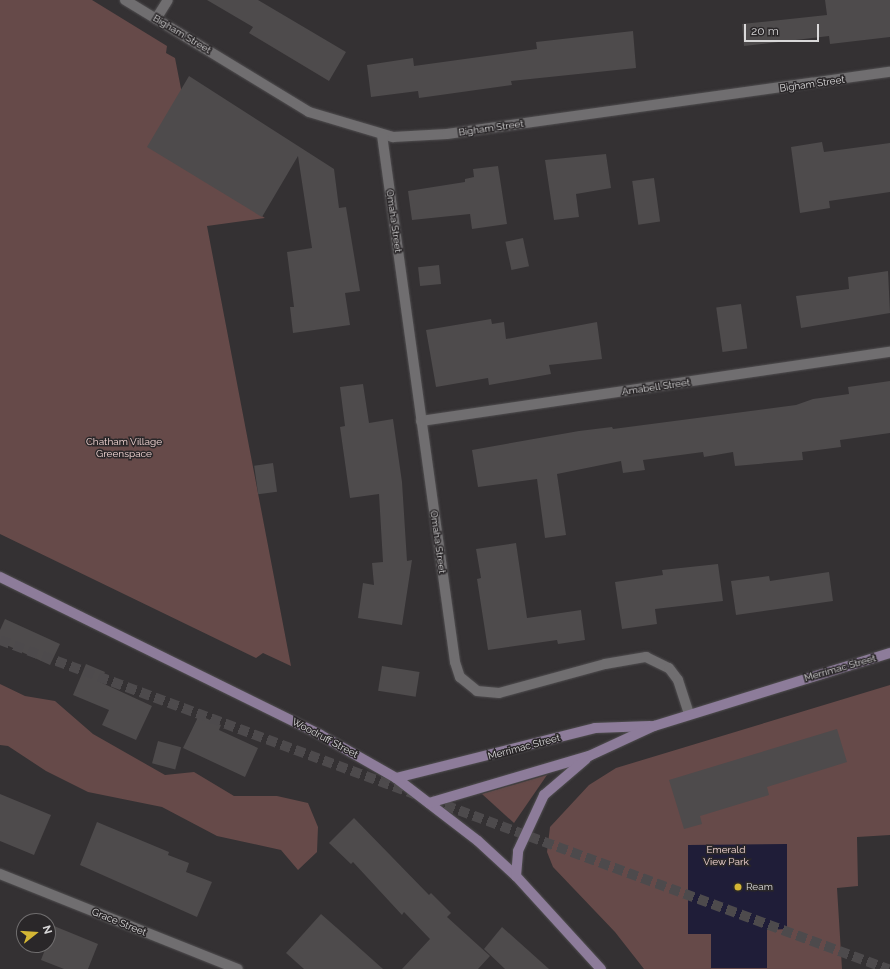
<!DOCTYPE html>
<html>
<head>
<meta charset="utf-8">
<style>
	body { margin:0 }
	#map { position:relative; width:890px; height:969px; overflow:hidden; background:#343133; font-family:Raleway,sans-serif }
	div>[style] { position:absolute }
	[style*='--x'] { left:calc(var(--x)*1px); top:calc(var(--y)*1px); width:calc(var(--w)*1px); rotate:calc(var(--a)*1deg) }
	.green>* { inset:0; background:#664a49 }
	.water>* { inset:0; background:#1f1d38 }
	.building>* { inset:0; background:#4e4b4c; transform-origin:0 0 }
	.secondary-tunnel>* { height:10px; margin-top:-5px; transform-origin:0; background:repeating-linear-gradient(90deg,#4d4a4c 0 10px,transparent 0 15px) }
	.roads { filter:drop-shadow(0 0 1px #504e50) drop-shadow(0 0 1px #504e50) }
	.street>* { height:10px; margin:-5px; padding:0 5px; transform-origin:5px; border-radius:5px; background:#706e70 }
	.secondary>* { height:10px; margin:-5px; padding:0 5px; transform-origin:5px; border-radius:5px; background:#8d7c9a }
	.dots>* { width:11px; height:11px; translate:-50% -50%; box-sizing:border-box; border:2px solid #2a2729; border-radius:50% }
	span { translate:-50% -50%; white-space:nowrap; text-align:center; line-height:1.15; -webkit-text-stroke:3px #2a2729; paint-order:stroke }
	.street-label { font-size:10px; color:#d9d8d9 }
	.park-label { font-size:10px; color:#f5d8d6 }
	.poi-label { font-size:10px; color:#d9d8d9 }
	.left { translate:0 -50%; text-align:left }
	.north { position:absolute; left:16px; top:913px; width:40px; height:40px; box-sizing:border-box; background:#2a2729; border:1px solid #706e6f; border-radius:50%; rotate:73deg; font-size:11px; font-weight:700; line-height:16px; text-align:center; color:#d9d8d9 }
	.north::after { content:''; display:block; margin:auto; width:14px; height:18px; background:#d4b635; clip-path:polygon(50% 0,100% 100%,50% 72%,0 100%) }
	.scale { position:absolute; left:744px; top:24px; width:75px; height:18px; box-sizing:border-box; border:2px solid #d9d8d9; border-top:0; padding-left:5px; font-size:12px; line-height:14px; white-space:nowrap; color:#d9d8d9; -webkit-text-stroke:3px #2a2729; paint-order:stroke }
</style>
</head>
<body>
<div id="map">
	<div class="green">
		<div style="clip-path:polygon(0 0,92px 0,167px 46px,166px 53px,175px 58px,198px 176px,265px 218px,207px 226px,291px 666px,263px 653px,256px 658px,0 534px)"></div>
		<div style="clip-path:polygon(0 684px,25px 696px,55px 701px,93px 734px,165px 775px,194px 772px,234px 796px,277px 796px,308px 803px,318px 827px,317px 852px,298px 870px,281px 850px,217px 836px,162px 807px,88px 792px,46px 771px,8px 746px,0 745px)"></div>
		<div style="clip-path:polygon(890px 685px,890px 835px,857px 837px,858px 886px,837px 888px,842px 969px,644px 969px,615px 932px,553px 867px,547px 852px,550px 827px,589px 785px,616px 768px)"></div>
		<div style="clip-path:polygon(547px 775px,514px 823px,482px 794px)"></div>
	</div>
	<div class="water">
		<div style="clip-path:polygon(787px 844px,787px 929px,767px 930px,767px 968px,711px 968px,711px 934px,688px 934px,688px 845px)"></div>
	</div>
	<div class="building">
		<div style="clip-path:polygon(207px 0,258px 0,346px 52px,329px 81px,249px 33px,253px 27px)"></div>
		<div style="clip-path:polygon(825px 0,890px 0,890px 37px,830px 44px,829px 36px,744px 46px,742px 24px,827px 15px)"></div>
		<div style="clip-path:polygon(633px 31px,636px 68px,511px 81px,512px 85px,419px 98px,418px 91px,371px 97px,367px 65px,413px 58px,414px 66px,537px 49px,536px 42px)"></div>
		<div style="clip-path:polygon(189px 76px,334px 169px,339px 208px,346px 207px,360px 291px,345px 293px,350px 325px,293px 333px,290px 307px,294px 307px,287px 252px,312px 248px,298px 156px,262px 217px,147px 147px)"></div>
		<div style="clip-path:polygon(822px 142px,824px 152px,890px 143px,890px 192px,829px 201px,830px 208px,800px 213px,791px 147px)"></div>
		<div style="clip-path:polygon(606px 154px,611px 188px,576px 194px,579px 217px,554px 220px,545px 160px)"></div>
		<div style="clip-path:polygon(498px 166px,507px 224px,472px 229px,470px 214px,412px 220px,408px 191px,465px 182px,465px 179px,474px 177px,473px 169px)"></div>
		<div style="left:654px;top:178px;width:44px;height:22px;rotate:82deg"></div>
		<div style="left:523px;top:238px;width:29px;height:18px;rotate:78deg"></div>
		<div style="left:439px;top:265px;width:19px;height:21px;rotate:84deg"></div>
		<div style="clip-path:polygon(888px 271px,890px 313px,801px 328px,796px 296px,849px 289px,848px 277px)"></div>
		<div style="left:741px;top:304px;width:45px;height:25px;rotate:82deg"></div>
		<div style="clip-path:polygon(491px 319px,492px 324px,504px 322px,506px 339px,597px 322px,602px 359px,549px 365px,551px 374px,489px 385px,488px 378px,436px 387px,426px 330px)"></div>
		<div style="clip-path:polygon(890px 381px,890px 433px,840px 440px,841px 447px,802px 452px,803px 460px,735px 466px,733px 452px,704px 457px,703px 452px,643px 460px,645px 470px,623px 473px,621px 461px,557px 474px,566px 535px,545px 538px,537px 479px,478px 487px,472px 450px,579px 431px,612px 427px,613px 429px,796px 405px,813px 399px,849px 394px,848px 387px)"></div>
		<div style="clip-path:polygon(363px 384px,369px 423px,393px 419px,402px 482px,407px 561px,412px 560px,402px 625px,358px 618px,363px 583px,374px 585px,372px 563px,383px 562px,379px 494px,350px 498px,340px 427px,345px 426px,340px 387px)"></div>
		<div style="left:273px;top:463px;width:29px;height:19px;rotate:82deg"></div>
		<div style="clip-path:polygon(516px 543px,527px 618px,581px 610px,585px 640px,558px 644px,557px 640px,488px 650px,477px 579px,481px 578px,476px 549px)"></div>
		<div style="clip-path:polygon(718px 564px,723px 601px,655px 609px,657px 624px,622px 629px,615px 582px,663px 575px,662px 570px)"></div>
		<div style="clip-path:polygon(829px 572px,833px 601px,736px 615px,731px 581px,769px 576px,770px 581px)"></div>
		<div style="clip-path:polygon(5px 619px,60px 644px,50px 665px,0 642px,0 630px)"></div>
		<div style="clip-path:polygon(86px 664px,105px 672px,100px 682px,152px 706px,136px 740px,102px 725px,109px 710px,73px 695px)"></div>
		<div style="left:382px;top:666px;width:38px;height:25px;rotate:9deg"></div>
		<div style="clip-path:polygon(199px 715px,221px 725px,219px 730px,258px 748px,245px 777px,183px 748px)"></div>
		<div style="clip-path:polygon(837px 729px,847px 762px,767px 787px,769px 795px,700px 816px,702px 824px,684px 829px,669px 780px)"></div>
		<div style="left:158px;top:741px;width:24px;height:23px;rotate:15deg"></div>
		<div style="clip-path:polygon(0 794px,51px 815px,34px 855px,0 841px)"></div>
		<div style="clip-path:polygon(354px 818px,429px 895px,431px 893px,451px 913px,447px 917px,490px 956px,478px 969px,402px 969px,430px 939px,404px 912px,402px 915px,353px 862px,351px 864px,329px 843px)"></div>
		<div style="clip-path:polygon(97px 822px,169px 852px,168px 855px,189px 863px,186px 872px,212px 882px,197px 917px,80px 865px)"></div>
		<div style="clip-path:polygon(321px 914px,346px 936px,383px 969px,304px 969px,286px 953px)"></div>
		<div style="clip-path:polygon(54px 926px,98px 944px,88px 969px,64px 969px,41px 960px)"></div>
		<div style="clip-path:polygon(502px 927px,549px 969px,505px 969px,484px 949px)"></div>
	</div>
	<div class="secondary-tunnel">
		<div style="--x:0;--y:640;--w:443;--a:20.4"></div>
		<div style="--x:431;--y:800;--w:488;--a:20.3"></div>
	</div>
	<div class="roads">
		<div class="street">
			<div style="--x:125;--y:0;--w:215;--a:31.3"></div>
			<div style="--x:309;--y:112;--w:88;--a:16.6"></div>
			<div style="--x:393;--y:137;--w:54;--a:-3.2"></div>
			<div style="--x:447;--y:134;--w:447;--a:-8"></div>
			<div style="--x:156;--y:19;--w:22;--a:-58"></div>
			<div style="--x:382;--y:135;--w:532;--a:82.11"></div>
			<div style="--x:455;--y:662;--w:16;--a:72"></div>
			<div style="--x:460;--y:677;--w:22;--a:39"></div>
			<div style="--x:477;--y:691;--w:22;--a:5"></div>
			<div style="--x:499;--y:693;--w:110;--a:-15.3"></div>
			<div style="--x:605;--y:664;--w:42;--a:-9.7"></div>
			<div style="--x:646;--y:657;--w:25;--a:26"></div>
			<div style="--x:669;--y:668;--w:15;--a:53"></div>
			<div style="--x:678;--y:680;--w:36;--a:72"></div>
			<div style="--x:421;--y:421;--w:474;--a:-8.4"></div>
			<div style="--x:0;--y:874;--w:256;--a:21.8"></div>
		</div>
		<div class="secondary">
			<div style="--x:0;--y:577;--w:356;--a:26.2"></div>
			<div style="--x:319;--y:734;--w:89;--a:29.7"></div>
			<div style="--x:396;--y:778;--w:103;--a:37.5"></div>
			<div style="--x:478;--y:841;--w:52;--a:42.6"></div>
			<div style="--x:516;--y:876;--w:126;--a:47.6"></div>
			<div style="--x:396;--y:778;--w:205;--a:-14.1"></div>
			<div style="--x:595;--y:728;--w:55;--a:-2.1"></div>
			<div style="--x:429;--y:803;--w:167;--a:-16.4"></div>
			<div style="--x:589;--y:756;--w:72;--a:-24.8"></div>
			<div style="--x:654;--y:726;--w:247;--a:-17.2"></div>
			<div style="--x:516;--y:876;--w:25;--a:-85"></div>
			<div style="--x:518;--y:851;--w:62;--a:-65.1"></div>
			<div style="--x:544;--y:795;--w:55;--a:-40.6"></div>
		</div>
	</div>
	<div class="dots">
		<div style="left:738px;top:887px;background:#d4b635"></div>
	</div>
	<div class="street-label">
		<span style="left:182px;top:34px;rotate:31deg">Bigham Street</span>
		<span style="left:812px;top:84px;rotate:-8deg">Bigham Street</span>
		<span style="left:491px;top:128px;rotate:-8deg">Bigham Street</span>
		<span style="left:394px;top:221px;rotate:82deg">Omaha Street</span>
		<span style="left:656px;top:387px;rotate:-8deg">Amabell Street</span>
		<span style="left:438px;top:542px;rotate:82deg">Omaha Street</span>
		<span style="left:840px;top:668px;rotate:-16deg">Merrimac Street</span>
		<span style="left:325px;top:738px;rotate:28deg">Woodruff Street</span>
		<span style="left:524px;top:747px;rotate:-15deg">Merrimac Street</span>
		<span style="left:119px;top:922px;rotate:22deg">Grace Street</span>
	</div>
	<div class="park-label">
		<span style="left:124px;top:447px">Chatham Village<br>Greenspace</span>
		<span style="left:726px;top:855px">Emerald<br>View Park</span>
	</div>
	<div class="poi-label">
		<span class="left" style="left:746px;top:887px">Ream</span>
	</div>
	<div class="north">N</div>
	<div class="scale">20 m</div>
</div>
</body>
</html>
